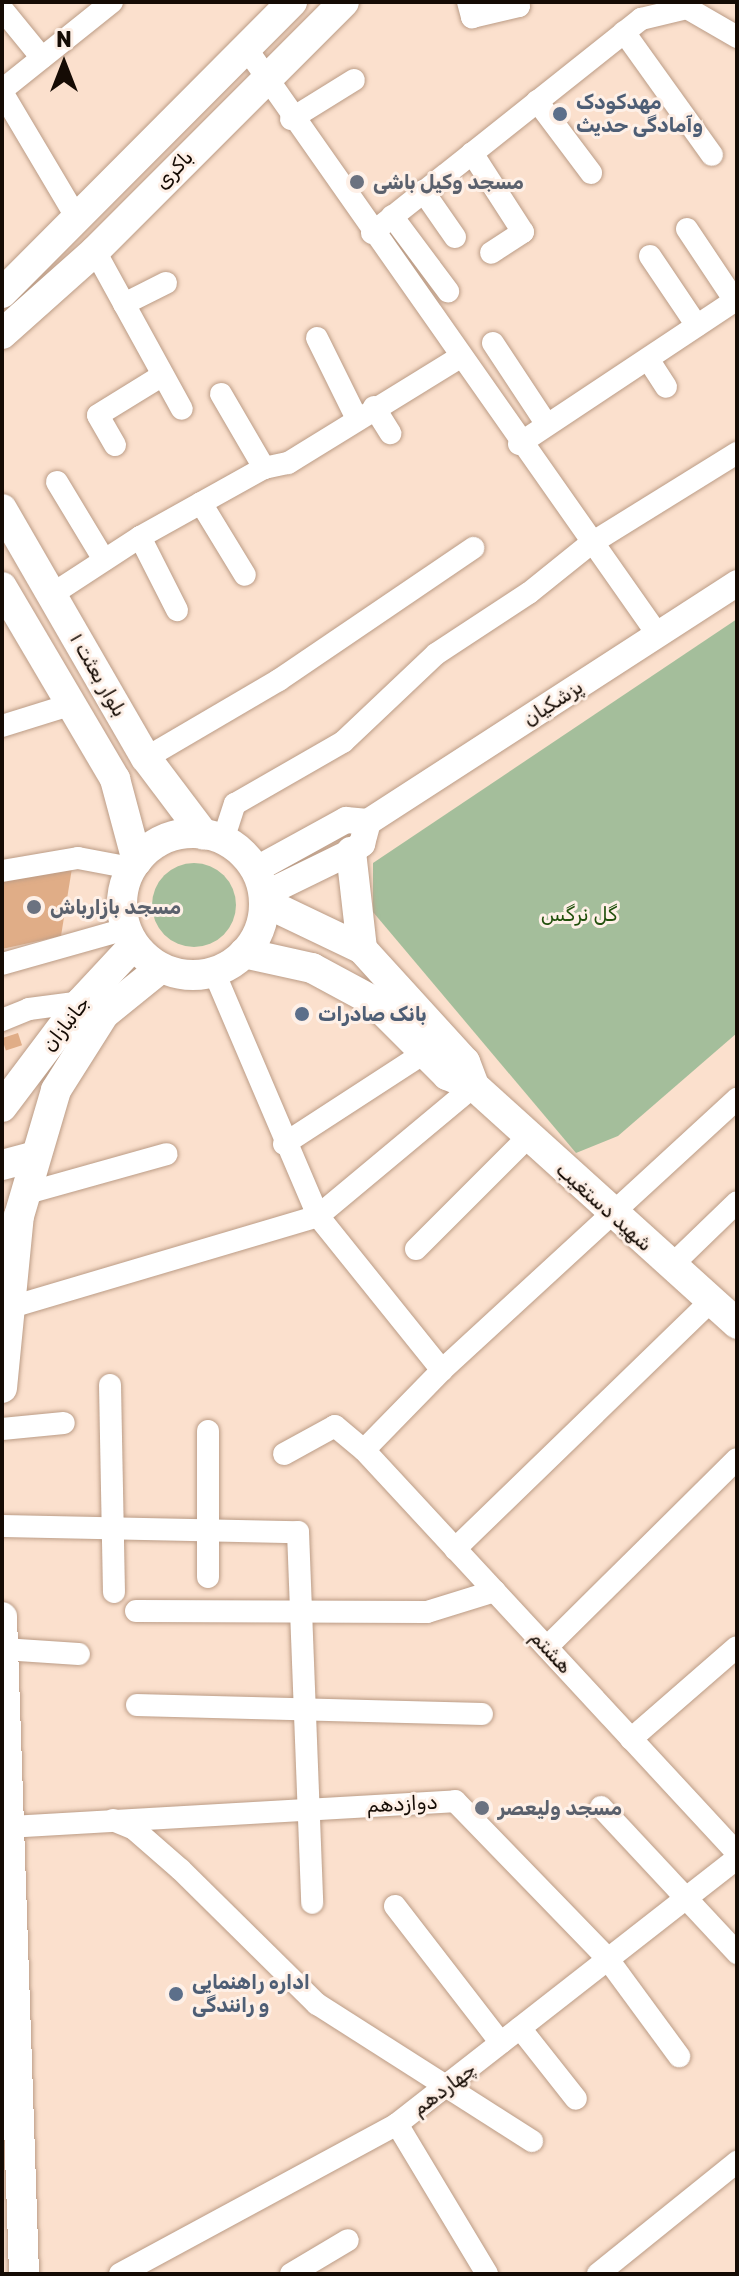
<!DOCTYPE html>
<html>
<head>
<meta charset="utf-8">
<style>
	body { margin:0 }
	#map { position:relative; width:739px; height:2276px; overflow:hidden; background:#fbe0cd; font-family:Rubik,"Noto Sans Arabic",sans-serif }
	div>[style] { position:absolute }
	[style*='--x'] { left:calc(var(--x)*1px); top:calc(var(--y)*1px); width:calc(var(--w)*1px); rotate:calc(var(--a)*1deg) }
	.green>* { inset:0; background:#a4be9b }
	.round { border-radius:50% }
	.building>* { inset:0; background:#e0ad87; transform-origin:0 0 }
	.roads { filter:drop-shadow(0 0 2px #bb9c86) drop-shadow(0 0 2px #bb9c86) }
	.minor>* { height:22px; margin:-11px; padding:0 11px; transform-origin:11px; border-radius:11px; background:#fff }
	.tertiary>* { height:26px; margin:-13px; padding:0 13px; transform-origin:13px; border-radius:13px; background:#fff }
	.secondary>* { height:30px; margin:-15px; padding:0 15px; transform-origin:15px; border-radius:15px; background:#fff }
	.secondary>.ring { margin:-15px; padding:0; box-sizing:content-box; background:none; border:30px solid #fff; border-radius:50% }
	.dots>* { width:22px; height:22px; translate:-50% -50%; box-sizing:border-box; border:4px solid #fef0e7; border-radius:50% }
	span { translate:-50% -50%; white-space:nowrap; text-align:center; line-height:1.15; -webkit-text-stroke:6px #fef0e7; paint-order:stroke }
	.service-label { font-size:20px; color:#4e5e75; font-weight:700 }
	.left { translate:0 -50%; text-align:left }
	.street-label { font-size:20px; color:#150b04 }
	.worship-label { font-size:20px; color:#5b616d; font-weight:700 }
	.park-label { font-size:20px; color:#21500c }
	.frame { position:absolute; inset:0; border:4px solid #150b04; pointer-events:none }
	.north { position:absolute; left:24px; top:24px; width:80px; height:80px; -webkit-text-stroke:6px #fef0e7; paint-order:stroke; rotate:0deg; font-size:22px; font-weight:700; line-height:32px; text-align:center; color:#150b04 }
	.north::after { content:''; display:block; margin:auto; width:28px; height:36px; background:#150b04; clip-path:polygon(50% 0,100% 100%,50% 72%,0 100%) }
</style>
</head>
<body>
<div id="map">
	<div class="green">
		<div style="clip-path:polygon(737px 619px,737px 1033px,618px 1136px,576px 1153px,373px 912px,373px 863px)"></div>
		<div class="round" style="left:152px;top:863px;width:84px;height:84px"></div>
	</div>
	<div class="building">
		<div style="clip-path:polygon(72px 868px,61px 936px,2px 949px,2px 878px)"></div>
		<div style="left:18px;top:1033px;width:13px;height:17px;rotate:72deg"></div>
	</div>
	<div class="roads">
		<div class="minor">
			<div style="--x:468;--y:2;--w:16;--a:75"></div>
			<div style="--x:472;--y:17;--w:48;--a:-13.2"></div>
			<div style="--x:519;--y:6;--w:4;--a:-104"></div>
			<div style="--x:2;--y:9;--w:63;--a:50.8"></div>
			<div style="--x:624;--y:32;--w:151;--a:54.4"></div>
			<div style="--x:246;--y:48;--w:717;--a:54.94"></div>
			<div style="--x:2;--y:90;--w:141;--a:-38.7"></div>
			<div style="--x:2;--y:92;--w:149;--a:59.3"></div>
			<div style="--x:537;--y:101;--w:90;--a:53.1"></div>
			<div style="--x:291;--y:119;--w:74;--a:-31.8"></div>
			<div style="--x:472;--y:153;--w:94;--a:57.2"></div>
			<div style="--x:523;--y:232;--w:38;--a:147"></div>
			<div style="--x:423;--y:191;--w:56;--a:55.2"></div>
			<div style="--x:392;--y:216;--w:94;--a:53.3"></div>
			<div style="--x:687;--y:229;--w:87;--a:56.3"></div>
			<div style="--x:372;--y:233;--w:344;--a:-38.5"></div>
			<div style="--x:641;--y:19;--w:47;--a:-13.4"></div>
			<div style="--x:687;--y:8;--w:58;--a:30.1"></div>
			<div style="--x:95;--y:251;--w:180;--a:61.2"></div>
			<div style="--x:650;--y:256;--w:84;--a:56.1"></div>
			<div style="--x:124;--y:304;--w:47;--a:-26.6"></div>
			<div style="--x:317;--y:338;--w:90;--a:63.7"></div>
			<div style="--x:493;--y:343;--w:98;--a:56.6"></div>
			<div style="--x:648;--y:359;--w:33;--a:57"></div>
			<div style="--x:221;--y:394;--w:86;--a:59.8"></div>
			<div style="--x:374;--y:407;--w:31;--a:58"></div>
			<div style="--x:519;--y:444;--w:262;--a:-33.6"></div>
			<div style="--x:115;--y:445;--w:34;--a:-120"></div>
			<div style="--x:98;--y:415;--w:76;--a:-31.6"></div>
			<div style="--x:57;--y:482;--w:91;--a:58.9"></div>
			<div style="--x:201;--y:503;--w:84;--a:58.6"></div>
			<div style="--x:140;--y:537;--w:82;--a:63.1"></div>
			<div style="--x:51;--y:595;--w:106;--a:-33.1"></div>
			<div style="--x:140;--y:537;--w:142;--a:-29.1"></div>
			<div style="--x:264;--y:468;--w:25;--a:-12"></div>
			<div style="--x:288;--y:463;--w:201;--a:-31.6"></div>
			<div style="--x:2;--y:726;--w:73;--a:-17.4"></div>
			<div style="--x:146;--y:758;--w:154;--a:-30.4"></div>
			<div style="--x:279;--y:680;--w:235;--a:-34.2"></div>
			<div style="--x:223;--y:840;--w:38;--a:-72"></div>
			<div style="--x:235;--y:804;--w:125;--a:-29.9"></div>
			<div style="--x:343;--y:742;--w:128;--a:-43.4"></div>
			<div style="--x:436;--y:654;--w:111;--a:-33.3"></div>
			<div style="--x:529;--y:593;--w:78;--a:-38.8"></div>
			<div style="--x:590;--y:544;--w:173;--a:-31.8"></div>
			<div style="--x:2;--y:871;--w:77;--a:-9.7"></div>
			<div style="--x:78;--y:858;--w:54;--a:10.7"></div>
			<div style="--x:2;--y:964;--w:129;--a:-15.8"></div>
			<div style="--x:214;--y:972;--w:265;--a:66.9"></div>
			<div style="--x:318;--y:1216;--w:198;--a:51.2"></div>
			<div style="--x:2;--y:1020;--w:29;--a:-22"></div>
			<div style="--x:29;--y:1009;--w:52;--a:-7.7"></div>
			<div style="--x:284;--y:1144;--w:167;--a:-33"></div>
			<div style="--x:24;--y:1194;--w:148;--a:-15.6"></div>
			<div style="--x:416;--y:1249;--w:157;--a:-45"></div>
			<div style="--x:670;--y:1267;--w:93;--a:-44.1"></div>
			<div style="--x:8;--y:1308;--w:323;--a:-16.5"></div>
			<div style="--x:318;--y:1216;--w:203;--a:-39.8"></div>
			<div style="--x:110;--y:1385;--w:207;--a:88.9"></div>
			<div style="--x:2;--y:1429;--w:62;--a:-5.5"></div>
			<div style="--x:208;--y:1431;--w:146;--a:90"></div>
			<div style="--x:364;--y:1450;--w:112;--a:-45.7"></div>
			<div style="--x:442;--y:1370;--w:401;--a:-42.6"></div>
			<div style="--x:284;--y:1454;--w:58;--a:-28.8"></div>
			<div style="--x:335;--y:1426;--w:38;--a:40"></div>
			<div style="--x:364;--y:1450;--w:549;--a:47.21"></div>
			<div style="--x:2;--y:1526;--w:296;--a:1.2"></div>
			<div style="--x:298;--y:1532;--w:371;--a:87.8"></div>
			<div style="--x:455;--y:1549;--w:355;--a:-44.1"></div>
			<div style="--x:136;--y:1611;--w:291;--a:0.2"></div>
			<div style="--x:427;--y:1612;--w:71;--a:-17.2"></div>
			<div style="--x:547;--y:1647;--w:267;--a:-44.7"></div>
			<div style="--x:3;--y:1649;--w:76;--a:3.8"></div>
			<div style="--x:137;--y:1705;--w:345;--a:1.5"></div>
			<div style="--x:631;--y:1739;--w:140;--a:-41"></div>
			<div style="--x:601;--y:1807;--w:200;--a:47"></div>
			<div style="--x:113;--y:1820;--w:23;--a:23"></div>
			<div style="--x:134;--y:1829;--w:62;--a:41.1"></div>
			<div style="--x:181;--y:1870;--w:191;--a:44.6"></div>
			<div style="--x:317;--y:2004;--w:255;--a:32.5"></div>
			<div style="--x:9;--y:1827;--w:447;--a:-3.3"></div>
			<div style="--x:455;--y:1801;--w:219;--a:45.9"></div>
			<div style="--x:607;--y:1958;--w:122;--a:53.7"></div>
			<div style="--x:395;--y:1906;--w:173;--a:52.3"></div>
			<div style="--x:520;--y:2028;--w:90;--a:51.7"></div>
			<div style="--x:397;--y:2124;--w:175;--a:59"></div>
			<div style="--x:120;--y:2274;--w:315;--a:-28.4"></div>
			<div style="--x:397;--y:2124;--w:432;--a:-38"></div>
			<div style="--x:291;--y:2274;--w:66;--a:-30.8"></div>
			<div style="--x:598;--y:2274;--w:179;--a:-38.9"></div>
		</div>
		<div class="tertiary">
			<div style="--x:255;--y:870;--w:104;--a:-28.8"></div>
			<div style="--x:346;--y:820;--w:22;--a:5"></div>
			<div style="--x:368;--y:822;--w:440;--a:-32.9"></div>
			<div style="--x:263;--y:895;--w:98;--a:-26"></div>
			<div style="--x:351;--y:852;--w:14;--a:-36"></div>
			<div style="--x:362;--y:844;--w:23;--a:-75"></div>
		</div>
		<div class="secondary">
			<div style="--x:2;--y:293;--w:411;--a:-45.1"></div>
			<div style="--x:2;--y:334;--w:125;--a:-41.7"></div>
			<div style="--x:95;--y:251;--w:352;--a:-45"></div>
			<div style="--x:2;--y:509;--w:288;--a:60"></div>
			<div style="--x:146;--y:758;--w:96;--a:53"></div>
			<div style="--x:2;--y:587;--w:223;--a:59.5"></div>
			<div style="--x:115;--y:779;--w:85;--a:75"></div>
			<div class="ring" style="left:122px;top:833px;width:112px;height:112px"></div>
			<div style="--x:351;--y:852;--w:98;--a:83.5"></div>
			<div style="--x:264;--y:902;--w:109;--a:25.6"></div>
			<div style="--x:362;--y:949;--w:153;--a:47.7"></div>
			<div style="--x:465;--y:1062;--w:26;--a:69"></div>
			<div style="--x:244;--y:953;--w:70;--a:12.4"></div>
			<div style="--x:312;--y:968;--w:69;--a:28.4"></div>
			<div style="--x:373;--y:1001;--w:105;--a:45"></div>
			<div style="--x:447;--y:1075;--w:29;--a:22"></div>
			<div style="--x:474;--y:1086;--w:355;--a:42.1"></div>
			<div style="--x:2;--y:1107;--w:131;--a:-53"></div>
			<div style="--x:81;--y:1002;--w:78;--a:-47.1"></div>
			<div style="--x:2;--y:1165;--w:34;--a:-15"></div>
			<div style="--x:2;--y:1388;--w:173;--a:-84.4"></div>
			<div style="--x:19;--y:1216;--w:131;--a:-73.6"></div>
			<div style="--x:56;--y:1090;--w:90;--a:-57.7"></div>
			<div style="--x:104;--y:1014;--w:73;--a:-38.9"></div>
			<div style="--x:2;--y:1617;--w:657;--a:88.08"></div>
		</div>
	</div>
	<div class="dots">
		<div style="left:560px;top:114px;background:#5c6f8a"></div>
		<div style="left:357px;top:182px;background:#6b7280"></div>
		<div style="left:34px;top:907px;background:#6b7280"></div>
		<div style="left:302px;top:1014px;background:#5c6f8a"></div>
		<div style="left:482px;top:1808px;background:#6b7280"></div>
		<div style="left:176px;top:1994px;background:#5c6f8a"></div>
	</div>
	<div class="service-label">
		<span class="left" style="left:576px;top:114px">مهدکودک<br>وآمادگی حدیث</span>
		<span class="left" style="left:318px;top:1014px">بانک صادرات</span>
		<span class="left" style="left:192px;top:1994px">اداره راهنمایی<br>و رانندگی</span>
	</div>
	<div class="street-label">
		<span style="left:174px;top:170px;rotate:-46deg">باکری</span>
		<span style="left:98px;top:675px;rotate:60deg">بلوار بعثت ۱</span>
		<span style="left:553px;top:703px;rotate:-33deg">پزشکیان</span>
		<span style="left:66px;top:1024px;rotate:-52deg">جانبازان</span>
		<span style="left:604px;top:1207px;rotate:42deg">شهید دستغیب</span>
		<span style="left:551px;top:1652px;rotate:47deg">هشتم</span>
		<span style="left:402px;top:1804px;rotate:-3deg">دوازدهم</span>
		<span style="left:444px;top:2089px;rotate:-37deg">چهاردهم</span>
	</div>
	<div class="worship-label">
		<span class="left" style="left:373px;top:182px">مسجد وکیل باشی</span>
		<span class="left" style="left:50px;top:907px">مسجد بازارباش</span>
		<span class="left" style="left:498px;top:1808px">مسجد ولیعصر</span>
	</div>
	<div class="park-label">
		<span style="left:579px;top:914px">گل نرگس</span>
	</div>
	<div class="frame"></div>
	<div class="north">N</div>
</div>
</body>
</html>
